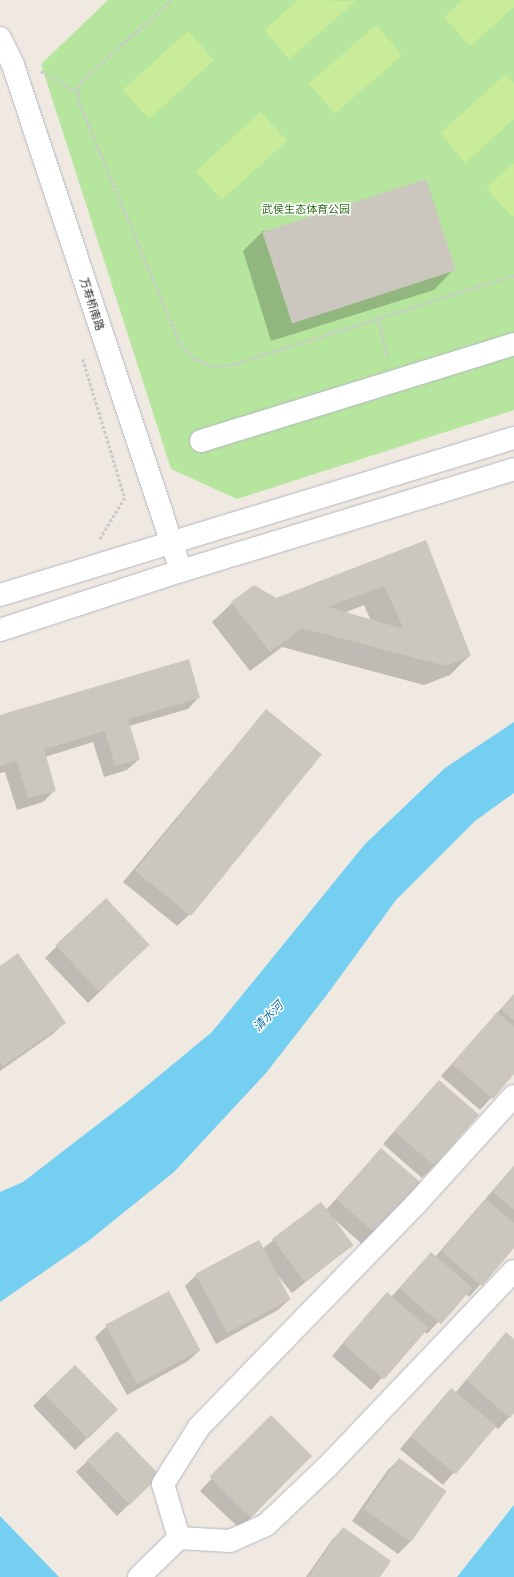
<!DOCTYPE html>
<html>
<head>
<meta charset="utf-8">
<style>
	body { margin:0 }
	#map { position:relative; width:514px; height:1577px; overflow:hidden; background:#efe9e1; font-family:Poppins,"Noto Sans SC",sans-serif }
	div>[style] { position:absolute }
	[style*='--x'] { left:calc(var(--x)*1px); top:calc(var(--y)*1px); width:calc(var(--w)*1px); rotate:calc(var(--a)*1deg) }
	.green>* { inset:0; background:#b6e59e }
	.pitch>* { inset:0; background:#c9ec9a; transform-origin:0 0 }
	.water>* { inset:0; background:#75cff0 }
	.shadow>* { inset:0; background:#0003 }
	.building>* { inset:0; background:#cbc7bf; transform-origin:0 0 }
	.path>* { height:2.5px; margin-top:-1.25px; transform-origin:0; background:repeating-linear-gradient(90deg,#c9c9c9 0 3px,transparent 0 5px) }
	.roads { filter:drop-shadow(0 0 1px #b4b7c1) drop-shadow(0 0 1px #b4b7c1) }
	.minor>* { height:22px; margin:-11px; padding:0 11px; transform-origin:11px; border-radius:11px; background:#fff }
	span { translate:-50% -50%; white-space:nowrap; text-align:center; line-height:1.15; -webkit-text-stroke:3px #fff; paint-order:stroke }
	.park-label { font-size:11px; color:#2c6e1b }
	.street-label { font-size:11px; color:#2e2e2e }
	.water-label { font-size:12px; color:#0d6fa3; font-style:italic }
</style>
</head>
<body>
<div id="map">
	<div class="green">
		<div style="clip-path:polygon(108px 0,514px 0,514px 410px,237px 499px,171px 469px,41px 64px)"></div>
	</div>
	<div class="pitch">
		<div style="clip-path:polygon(298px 0,356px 1px,289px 59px,264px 30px)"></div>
		<div style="clip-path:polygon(463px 0,514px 0,514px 7px,470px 46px,444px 17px)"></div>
		<div style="left:376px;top:25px;width:40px;height:89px;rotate:49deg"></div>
		<div style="left:188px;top:31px;width:39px;height:88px;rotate:48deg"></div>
		<div style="clip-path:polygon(506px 74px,514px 84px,514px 119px,465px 163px,440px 133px)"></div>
		<div style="left:261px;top:112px;width:39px;height:88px;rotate:48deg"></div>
		<div style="clip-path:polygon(514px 163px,514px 215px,512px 217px,486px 188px)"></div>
	</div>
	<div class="water">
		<div style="clip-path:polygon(514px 722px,514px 793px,475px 821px,396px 900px,326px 996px,266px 1073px,174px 1172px,87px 1242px,0 1302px,0 1192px,23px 1182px,132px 1098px,212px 1032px,365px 844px,445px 768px)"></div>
		<div style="clip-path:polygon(514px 1505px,514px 1577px,457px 1577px)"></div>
		<div style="clip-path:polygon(0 1516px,59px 1577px,0 1577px)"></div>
	</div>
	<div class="shadow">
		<div style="clip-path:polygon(263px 231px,453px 270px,434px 290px,271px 341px,243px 251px)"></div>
		<div style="clip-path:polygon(evenodd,425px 541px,470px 655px,450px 675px,424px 685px,282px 647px,250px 671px,212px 622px,232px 603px,276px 599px,425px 541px,364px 605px,371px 621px,344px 613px,364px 605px)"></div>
		<div style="clip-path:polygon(199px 697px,188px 709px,129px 726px,139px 759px,127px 770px,104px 777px,93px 742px,45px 757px,55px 790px,43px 802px,17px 810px,5px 772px,0 773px,0 716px)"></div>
		<div style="clip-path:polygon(266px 710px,189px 915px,177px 926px,123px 882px)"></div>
		<div style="clip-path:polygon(57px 946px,137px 956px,88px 1003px,45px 958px)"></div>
		<div style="clip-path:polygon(0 967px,64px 1023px,53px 1034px,0 1071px)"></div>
		<div style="clip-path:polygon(514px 994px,514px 1073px,480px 1110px,441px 1076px)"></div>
		<div style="clip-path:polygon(439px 1081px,434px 1166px,422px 1178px,383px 1144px)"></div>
		<div style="clip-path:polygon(381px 1149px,420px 1183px,364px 1246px,334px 1219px,352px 1245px,292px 1293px,274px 1271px,290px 1299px,278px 1310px,216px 1344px,185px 1286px,197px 1274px,262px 1249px,321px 1203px,326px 1210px)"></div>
		<div style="clip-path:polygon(514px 1166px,514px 1247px,469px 1297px,465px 1293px,427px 1334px,424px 1331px,371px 1390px,332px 1356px,376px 1305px,391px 1297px,420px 1265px,435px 1257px)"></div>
		<div style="clip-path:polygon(107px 1326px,200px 1350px,188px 1361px,127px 1395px,95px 1337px)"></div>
		<div style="clip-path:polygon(506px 1333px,514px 1340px,514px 1412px,498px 1429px,494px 1426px,443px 1485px,400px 1449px,440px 1401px,451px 1390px,455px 1393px)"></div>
		<div style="clip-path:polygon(45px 1394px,105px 1421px,75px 1450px,33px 1406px)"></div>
		<div style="clip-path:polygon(259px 1428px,311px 1456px,240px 1529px,200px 1491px)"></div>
		<div style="clip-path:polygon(117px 1432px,147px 1487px,117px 1516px,76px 1472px)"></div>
		<div style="clip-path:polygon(399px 1459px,410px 1542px,398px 1554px,352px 1521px,387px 1471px)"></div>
		<div style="clip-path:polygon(343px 1529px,378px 1577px,306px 1577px,332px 1540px)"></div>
	</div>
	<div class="building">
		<div style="left:426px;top:179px;width:96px;height:172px;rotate:72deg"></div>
		<div style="clip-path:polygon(evenodd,426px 540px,471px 656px,445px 666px,302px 628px,270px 652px,231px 602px,254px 585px,276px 598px,426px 540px,384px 586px,404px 629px,328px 607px,384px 586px)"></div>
		<div style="clip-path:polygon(189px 659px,200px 698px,128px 719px,140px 759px,115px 766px,105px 731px,44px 749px,56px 791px,28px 798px,17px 761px,0 766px,0 715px)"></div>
		<div style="left:266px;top:709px;width:72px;height:208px;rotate:39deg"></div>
		<div style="left:106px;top:898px;width:64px;height:69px;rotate:47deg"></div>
		<div style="clip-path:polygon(18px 953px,66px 1023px,3px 1066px,0 1062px,0 966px)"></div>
		<div style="clip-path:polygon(514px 995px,514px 1020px,501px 1009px)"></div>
		<div style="clip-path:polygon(497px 1012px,514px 1027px,514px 1074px,493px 1099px,452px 1064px)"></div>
		<div style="left:439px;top:1080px;width:53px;height:68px;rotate:41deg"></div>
		<div style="left:381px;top:1148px;width:53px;height:68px;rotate:41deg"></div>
		<div style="clip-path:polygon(514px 1166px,514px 1210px,492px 1191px)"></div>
		<div style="clip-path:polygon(486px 1199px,514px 1223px,514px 1248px,482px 1286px,441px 1251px)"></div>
		<div style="left:321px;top:1202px;width:54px;height:61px;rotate:53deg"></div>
		<div style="left:259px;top:1240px;width:67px;height:72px;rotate:62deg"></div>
		<div style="left:431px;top:1252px;width:55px;height:48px;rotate:41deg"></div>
		<div style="left:169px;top:1291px;width:67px;height:72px;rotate:62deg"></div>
		<div style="left:387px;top:1292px;width:55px;height:68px;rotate:41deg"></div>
		<div style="clip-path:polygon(506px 1332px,514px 1339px,514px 1413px,510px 1418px,466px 1380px)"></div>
		<div style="left:75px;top:1365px;width:62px;height:42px;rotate:46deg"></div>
		<div style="left:451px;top:1388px;width:59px;height:63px;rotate:40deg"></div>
		<div style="left:271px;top:1415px;width:58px;height:87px;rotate:45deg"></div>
		<div style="left:117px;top:1431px;width:62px;height:42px;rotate:46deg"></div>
		<div style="left:399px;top:1458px;width:58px;height:62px;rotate:35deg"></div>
		<div style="clip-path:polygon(343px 1527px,391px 1561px,380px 1577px,308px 1577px)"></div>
	</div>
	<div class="path">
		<div style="--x:172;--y:0;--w:125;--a:137.9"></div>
		<div style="--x:79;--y:84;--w:18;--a:90"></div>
		<div style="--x:79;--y:102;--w:261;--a:67.3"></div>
		<div style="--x:180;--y:343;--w:22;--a:47"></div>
		<div style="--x:195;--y:359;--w:19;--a:21"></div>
		<div style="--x:213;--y:366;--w:21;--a:-5"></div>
		<div style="--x:234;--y:364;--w:294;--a:-17.6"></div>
		<div style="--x:41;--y:71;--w:43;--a:29.6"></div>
		<div style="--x:378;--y:318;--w:41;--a:76"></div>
		<div style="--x:83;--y:359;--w:145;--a:73.2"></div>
		<div style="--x:125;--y:498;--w:48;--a:121.4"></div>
	</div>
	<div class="roads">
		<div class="minor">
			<div style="--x:0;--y:38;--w:30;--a:64"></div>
			<div style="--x:13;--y:65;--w:533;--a:71.63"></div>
			<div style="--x:201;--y:441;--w:328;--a:-17.2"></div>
			<div style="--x:0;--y:595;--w:537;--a:-16.99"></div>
			<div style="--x:0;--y:630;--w:190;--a:-18.1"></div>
			<div style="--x:181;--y:571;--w:348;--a:-17"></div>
			<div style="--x:179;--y:1538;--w:56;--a:-106.5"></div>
			<div style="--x:163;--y:1484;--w:67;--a:-57.7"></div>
			<div style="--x:199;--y:1427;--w:310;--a:-45.8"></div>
			<div style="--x:415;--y:1205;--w:147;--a:-47.8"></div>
			<div style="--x:139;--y:1577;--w:56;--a:-44.3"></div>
			<div style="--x:179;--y:1538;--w:51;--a:3.4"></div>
			<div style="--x:230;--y:1541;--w:39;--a:-24"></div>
			<div style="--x:266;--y:1525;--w:86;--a:-43.6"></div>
			<div style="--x:328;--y:1466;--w:269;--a:-46.4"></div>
		</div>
	</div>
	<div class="park-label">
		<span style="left:306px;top:209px">武侯生态体育公园</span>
	</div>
	<div class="street-label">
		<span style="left:92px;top:304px;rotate:72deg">万寿桥南路</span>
	</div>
	<div class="water-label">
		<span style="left:268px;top:1016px;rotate:-45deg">清水河</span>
	</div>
</div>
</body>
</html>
